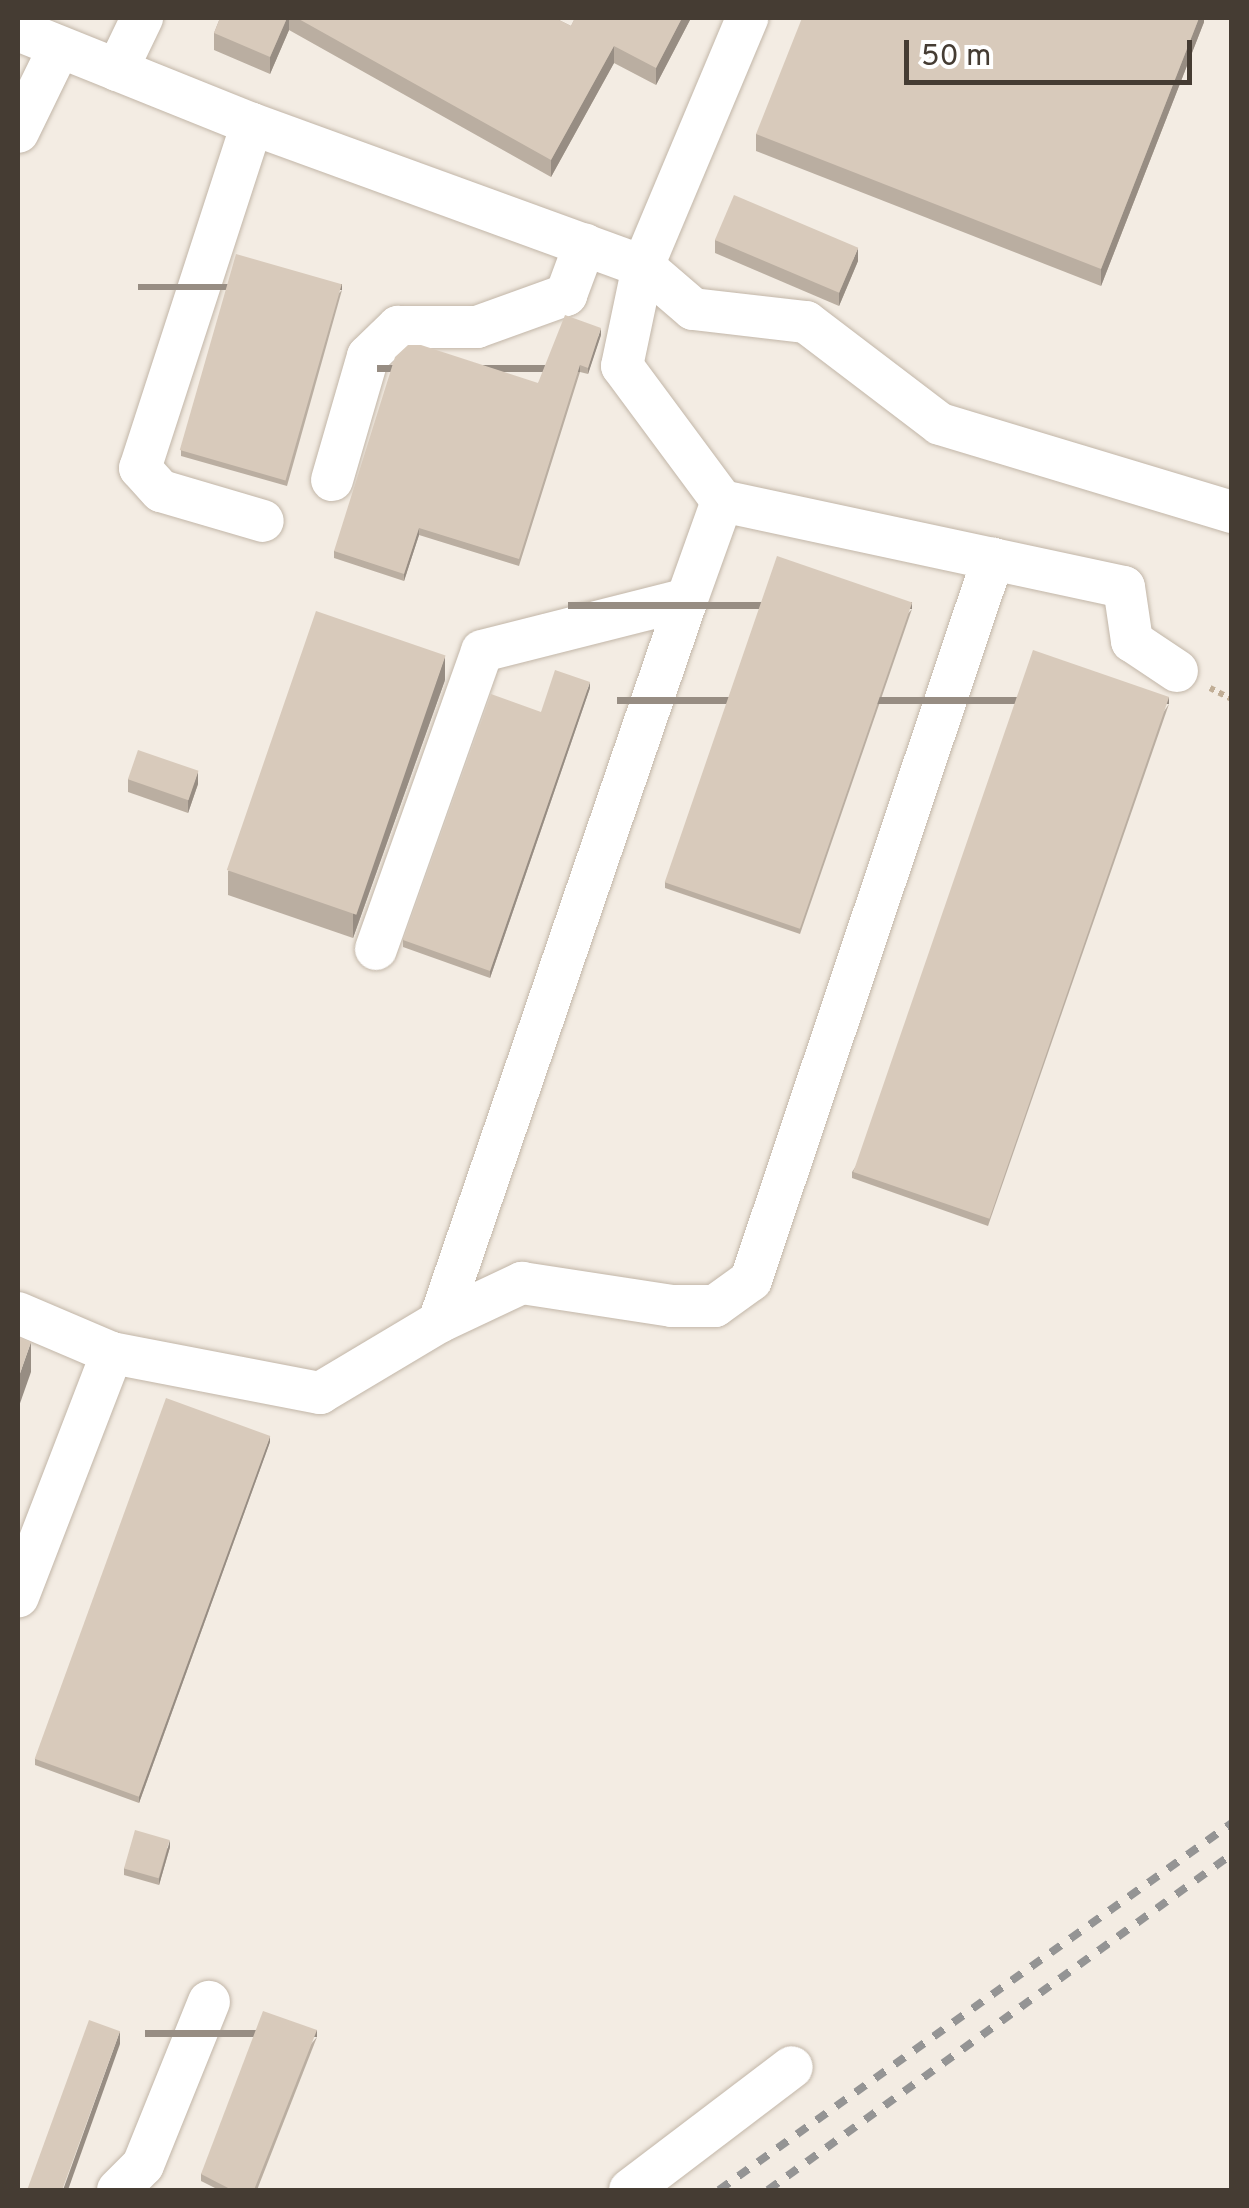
<!DOCTYPE html>
<html>
<head>
<meta charset="utf-8">
<style>
	body { margin:0 }
	#map { position:relative; width:1249px; height:2208px; overflow:hidden; background:#f3ece3; font-family:Overpass,sans-serif }
	div>[style] { position:absolute }
	[style*='--x'] { left:calc(var(--x)*1px); top:calc(var(--y)*1px); width:calc(var(--w)*1px); rotate:calc(var(--a)*1deg) }
	.path>* { height:6px; margin-top:-3px; transform-origin:0; background:repeating-linear-gradient(90deg,#c1ae96 0 5px,transparent 0 10px) }
	.roads { filter:drop-shadow(0 0 2px #c2b6a8) drop-shadow(0 0 2px #c2b6a8) }
	.minor>* { height:42px; margin:-21px; padding:0 21px; transform-origin:21px; border-radius:21px; background:#fff }
	.rail>* { height:8px; margin-top:-4px; transform-origin:0; background:repeating-linear-gradient(90deg,#949494 0 12px,transparent 0 24px) }
	.wall>* { inset:0; background:#baaea1 }
	.shaded-wall>* { inset:0; background:#978d83; transform-origin:0 0 }
	.building>* { inset:0; background:#d8cabb; transform-origin:0 0 }
	span { translate:-50% -50%; white-space:nowrap; text-align:center; line-height:1.15; -webkit-text-stroke:9px #fff; paint-order:stroke }
	.frame { position:absolute; inset:0; border:20px solid #453c33; pointer-events:none }
	.scale { position:absolute; left:904px; top:40px; width:288px; height:45px; box-sizing:border-box; border:5px solid #453c33; border-top:0; padding-left:12px; font-size:30px; line-height:35px; white-space:nowrap; color:#453c33; -webkit-text-stroke:8px #fff; paint-order:stroke }
</style>
</head>
<body>
<div id="map">
	<div class="path">
		<div style="--x:1210;--y:688;--w:25;--a:27"></div>
	</div>
	<div class="roads">
		<div class="minor">
			<div style="--x:18;--y:30;--w:252;--a:21.9"></div>
			<div style="--x:252;--y:124;--w:416;--a:20"></div>
			<div style="--x:643;--y:266;--w:269;--a:-67.2"></div>
			<div style="--x:117;--y:70;--w:58;--a:-64.3"></div>
			<div style="--x:252;--y:124;--w:362;--a:108"></div>
			<div style="--x:140;--y:468;--w:31;--a:48"></div>
			<div style="--x:161;--y:491;--w:106;--a:16.4"></div>
			<div style="--x:18;--y:132;--w:93;--a:-64"></div>
			<div style="--x:332;--y:480;--w:129;--a:-73.8"></div>
			<div style="--x:368;--y:356;--w:42;--a:-44"></div>
			<div style="--x:398;--y:327;--w:79;--a:0"></div>
			<div style="--x:477;--y:327;--w:95;--a:-19.8"></div>
			<div style="--x:566;--y:295;--w:54;--a:-69.6"></div>
			<div style="--x:722;--y:501;--w:168;--a:-126.5"></div>
			<div style="--x:622;--y:366;--w:102;--a:-78.1"></div>
			<div style="--x:643;--y:266;--w:66;--a:40.7"></div>
			<div style="--x:693;--y:309;--w:114;--a:6.6"></div>
			<div style="--x:806;--y:322;--w:168;--a:37.3"></div>
			<div style="--x:940;--y:424;--w:305;--a:16.8"></div>
			<div style="--x:376;--y:949;--w:316;--a:-70.4"></div>
			<div style="--x:482;--y:651;--w:211;--a:-14.2"></div>
			<div style="--x:687;--y:599;--w:104;--a:-70.3"></div>
			<div style="--x:722;--y:501;--w:411;--a:12.1"></div>
			<div style="--x:1124;--y:587;--w:55;--a:81.6"></div>
			<div style="--x:1132;--y:641;--w:54;--a:33.7"></div>
			<div style="--x:18;--y:1313;--w:102;--a:23.1"></div>
			<div style="--x:112;--y:1353;--w:261;--a:111.1"></div>
			<div style="--x:439;--y:1322;--w:764;--a:-71.07"></div>
			<div style="--x:112;--y:1353;--w:212;--a:10.9"></div>
			<div style="--x:320;--y:1393;--w:139;--a:-30.8"></div>
			<div style="--x:439;--y:1322;--w:92;--a:-25.2"></div>
			<div style="--x:522;--y:1283;--w:152;--a:8.7"></div>
			<div style="--x:672;--y:1306;--w:43;--a:0"></div>
			<div style="--x:715;--y:1306;--w:44;--a:-35.8"></div>
			<div style="--x:751;--y:1280;--w:761;--a:-71.45"></div>
			<div style="--x:118;--y:2190;--w:35;--a:-45"></div>
			<div style="--x:143;--y:2165;--w:176;--a:-68"></div>
			<div style="--x:630;--y:2190;--w:203;--a:-37.2"></div>
		</div>
	</div>
	<div class="rail">
		<div style="--x:719;--y:2190;--w:631;--a:-35.58"></div>
		<div style="--x:768;--y:2190;--w:573;--a:-35.91"></div>
	</div>
	<div class="wall">
		<div style="clip-path:polygon(220px 18px,555px 18px,571px 26px,575px 18px,691px 18px,656px 85px,614px 63px,551px 177px,289px 30px,270px 74px,214px 50px,214px 33px)"></div>
		<div style="clip-path:polygon(1204px 18px,1204px 22px,1101px 286px,756px 151px,756px 134px)"></div>
		<div style="clip-path:polygon(715px 240px,858px 261px,839px 306px,715px 253px)"></div>
		<div style="clip-path:polygon(342px 290px,287px 486px,181px 456px,181px 450px)"></div>
		<div style="clip-path:polygon(601px 335px,588px 374px,580px 372px,519px 566px,419px 535px,404px 581px,334px 558px,334px 551px,538px 383px)"></div>
		<div style="clip-path:polygon(912px 609px,800px 934px,665px 888px,665px 882px)"></div>
		<div style="clip-path:polygon(445px 680px,353px 938px,228px 895px,228px 871px)"></div>
		<div style="clip-path:polygon(590px 688px,490px 978px,403px 947px,403px 940px,541px 712px)"></div>
		<div style="clip-path:polygon(1169px 704px,988px 1226px,852px 1178px,852px 1172px)"></div>
		<div style="clip-path:polygon(128px 779px,198px 784px,188px 813px,128px 792px)"></div>
		<div style="clip-path:polygon(270px 1442px,139px 1803px,35px 1765px,35px 1759px)"></div>
		<div style="clip-path:polygon(170px 1847px,159px 1885px,124px 1875px,124px 1868px)"></div>
		<div style="clip-path:polygon(317px 2037px,257px 2190px,219px 2190px,201px 2181px,201px 2174px)"></div>
	</div>
	<div class="shaded-wall">
		<div style="clip-path:polygon(287px 18px,289px 18px,289px 30px,270px 74px,270px 57px)"></div>
		<div style="clip-path:polygon(682px 18px,691px 18px,656px 85px,656px 68px)"></div>
		<div style="clip-path:polygon(1199px 18px,1204px 18px,1204px 22px,1101px 286px,1101px 269px)"></div>
		<div style="clip-path:polygon(614px 46px,614px 63px,551px 177px,551px 160px)"></div>
		<div style="clip-path:polygon(858px 248px,858px 261px,839px 306px,839px 293px)"></div>
		<div style="left:342px;top:284px;width:6px;height:204px;rotate:90deg"></div>
		<div style="clip-path:polygon(601px 328px,601px 335px,588px 374px,588px 368px)"></div>
		<div style="left:580px;top:365px;width:7px;height:203px;rotate:90deg"></div>
		<div style="clip-path:polygon(419px 528px,419px 535px,404px 581px,404px 574px)"></div>
		<div style="left:912px;top:602px;width:7px;height:344px;rotate:90deg"></div>
		<div style="clip-path:polygon(445px 656px,445px 680px,353px 938px,353px 914px)"></div>
		<div style="clip-path:polygon(590px 682px,590px 688px,490px 978px,490px 971px)"></div>
		<div style="left:1169px;top:697px;width:7px;height:552px;rotate:90deg"></div>
		<div style="clip-path:polygon(198px 771px,198px 784px,188px 813px,188px 800px)"></div>
		<div style="clip-path:polygon(31px 1342px,31px 1372px,18px 1409px,18px 1379px)"></div>
		<div style="clip-path:polygon(270px 1436px,270px 1442px,139px 1803px,139px 1796px)"></div>
		<div style="clip-path:polygon(170px 1840px,170px 1847px,159px 1885px,159px 1879px)"></div>
		<div style="left:317px;top:2030px;width:7px;height:172px;rotate:90deg"></div>
		<div style="clip-path:polygon(120px 2031px,120px 2044px,68px 2190px,63px 2190px)"></div>
	</div>
	<div class="building">
		<div style="clip-path:polygon(220px 18px,287px 18px,270px 57px,214px 33px)"></div>
		<div style="clip-path:polygon(297px 18px,555px 18px,571px 26px,575px 18px,682px 18px,656px 68px,614px 46px,551px 160px)"></div>
		<div style="clip-path:polygon(802px 18px,1199px 18px,1101px 269px,756px 134px)"></div>
		<div style="left:734px;top:195px;width:135px;height:49px;rotate:23deg"></div>
		<div style="left:236px;top:254px;width:110px;height:204px;rotate:16deg"></div>
		<div style="clip-path:polygon(565px 315px,601px 328px,588px 368px,580px 365px,519px 559px,419px 528px,404px 574px,334px 551px,395px 357px,408px 345px,421px 345px,538px 383px)"></div>
		<div style="left:777px;top:556px;width:143px;height:345px;rotate:19deg"></div>
		<div style="left:316px;top:611px;width:137px;height:274px;rotate:19deg"></div>
		<div style="left:1033px;top:650px;width:144px;height:552px;rotate:19deg"></div>
		<div style="clip-path:polygon(555px 670px,590px 682px,490px 971px,403px 940px,491px 694px,541px 712px)"></div>
		<div style="left:138px;top:750px;width:64px;height:31px;rotate:19deg"></div>
		<div style="clip-path:polygon(18px 1337px,31px 1342px,18px 1379px)"></div>
		<div style="left:166px;top:1398px;width:111px;height:384px;rotate:20deg"></div>
		<div style="left:135px;top:1830px;width:36px;height:40px;rotate:16deg"></div>
		<div style="clip-path:polygon(263px 2011px,317px 2030px,254px 2190px,232px 2190px,201px 2174px)"></div>
		<div style="left:89px;top:2020px;width:33px;height:181px;rotate:20deg"></div>
	</div>
	<div class="frame"></div>
	<div class="scale">50 m</div>
</div>
</body>
</html>
